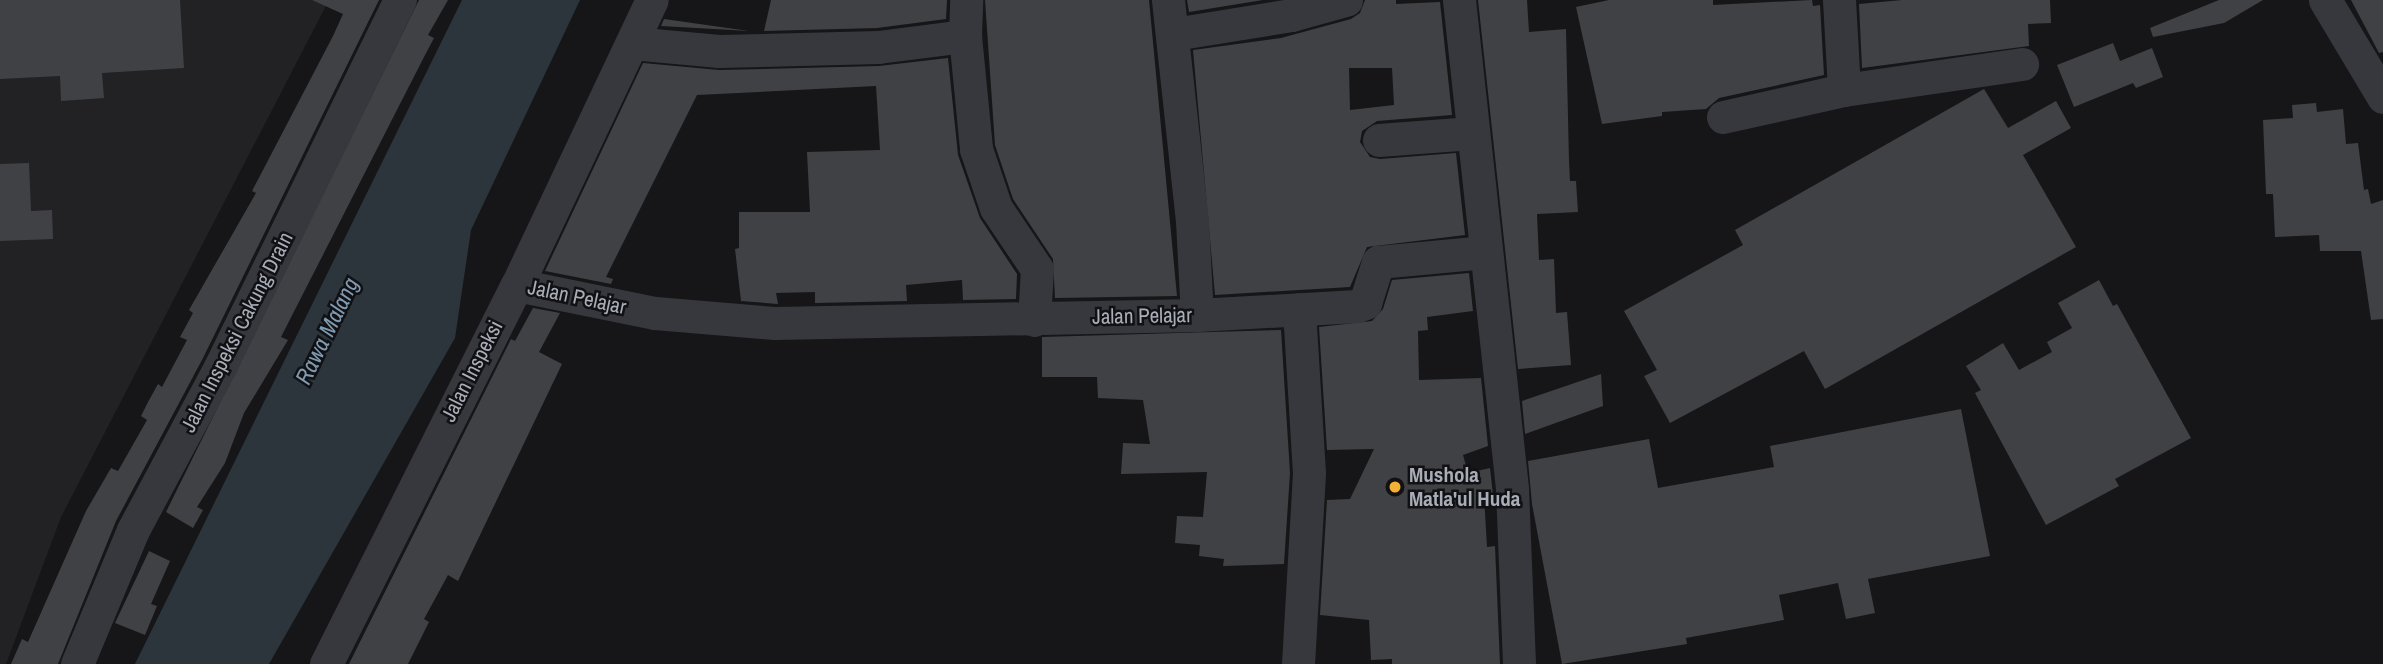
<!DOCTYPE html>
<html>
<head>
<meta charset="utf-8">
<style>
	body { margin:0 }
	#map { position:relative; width:2383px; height:664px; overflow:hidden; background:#161618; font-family:"Archivo Narrow",sans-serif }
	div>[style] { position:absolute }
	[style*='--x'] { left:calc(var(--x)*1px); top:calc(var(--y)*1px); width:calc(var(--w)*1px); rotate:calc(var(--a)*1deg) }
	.built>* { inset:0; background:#222225 }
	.water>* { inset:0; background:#2c353c }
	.building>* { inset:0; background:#404145 }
	.minor>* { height:33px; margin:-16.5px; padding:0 16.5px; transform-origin:16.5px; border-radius:16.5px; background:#37383d }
	.dots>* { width:19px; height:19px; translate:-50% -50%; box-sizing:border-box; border:4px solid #111113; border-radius:50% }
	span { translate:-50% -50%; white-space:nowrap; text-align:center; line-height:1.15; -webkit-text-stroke:5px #111113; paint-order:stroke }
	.street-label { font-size:21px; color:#a8adb8 }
	.poi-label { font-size:21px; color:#a8adb8; font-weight:700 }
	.left { translate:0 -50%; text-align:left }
	.water-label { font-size:23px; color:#7f9bb3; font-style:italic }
</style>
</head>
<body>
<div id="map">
	<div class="built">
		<div style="clip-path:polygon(0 0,329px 0,61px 517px,6px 664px,0 664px)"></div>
	</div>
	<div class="water">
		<div style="clip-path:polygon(462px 0,580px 0,471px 230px,455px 338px,269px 664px,135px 664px)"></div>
	</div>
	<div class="building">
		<div style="clip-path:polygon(0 0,180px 0,184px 68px,102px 73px,104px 98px,61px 101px,60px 76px,0 79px)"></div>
		<div style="clip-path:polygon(312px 0,379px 0,203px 358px,116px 521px,58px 664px,11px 664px,22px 639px,28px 642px,86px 511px,111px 468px,118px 471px,147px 420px,141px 416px,148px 402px,158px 384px,162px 387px,187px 340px,180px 337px,193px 313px,189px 310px,256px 193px,252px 191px,333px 36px,343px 14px)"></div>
		<div style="clip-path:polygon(419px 0,448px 0,428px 35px,434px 38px,424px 57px,281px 337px,288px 340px,244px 413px,225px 463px,197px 507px,203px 510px,193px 528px,166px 512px)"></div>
		<div style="clip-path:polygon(771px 0,947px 0,946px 19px,877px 28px,764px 31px)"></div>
		<div style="clip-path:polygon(985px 0,1149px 0,1177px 296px,1055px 298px,1053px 259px,1013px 199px,995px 145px)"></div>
		<div style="clip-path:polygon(1187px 0,1263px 0,1189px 12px)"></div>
		<div style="clip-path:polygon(evenodd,1365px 0,1396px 0,1396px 4px,1440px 2px,1452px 115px,1377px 121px,1362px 131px,1360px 142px,1370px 157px,1380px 159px,1456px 153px,1465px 235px,1367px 247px,1350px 287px,1215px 295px,1193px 50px,1281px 38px,1351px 19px,1360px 13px,1365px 0,1349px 68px,1392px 68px,1394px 105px,1350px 110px,1349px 68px)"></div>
		<div style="clip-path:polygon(1478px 0,1527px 0,1529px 32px,1566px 29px,1569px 161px,1570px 181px,1576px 181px,1578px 212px,1537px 214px,1539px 260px,1554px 259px,1556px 313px,1567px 312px,1571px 365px,1518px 369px)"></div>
		<div style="clip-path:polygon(1609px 0,1713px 0,1713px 5px,1812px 0,1813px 6px,1820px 5px,1824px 75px,1719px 98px,1706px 109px,1662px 112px,1662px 116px,1602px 124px,1576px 7px)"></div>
		<div style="clip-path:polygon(1902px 0,2050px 0,2051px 23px,2028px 24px,2029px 46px,1862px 68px,1859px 4px)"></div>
		<div style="clip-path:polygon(2219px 0,2263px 0,2224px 23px,2153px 37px,2150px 28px)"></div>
		<div style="clip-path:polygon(2351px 0,2383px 0,2383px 52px,2379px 53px)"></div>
		<div style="clip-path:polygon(664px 19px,749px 31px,661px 26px)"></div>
		<div style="clip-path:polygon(2113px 43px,2120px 61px,2152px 48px,2163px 77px,2136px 88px,2133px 83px,2074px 107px,2057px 65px)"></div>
		<div style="clip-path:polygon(948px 58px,958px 155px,980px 218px,1017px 274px,1016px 299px,963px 300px,962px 280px,906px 285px,907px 301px,815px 303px,815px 292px,776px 293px,778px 304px,741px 301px,735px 249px,739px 248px,739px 212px,810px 212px,807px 152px,880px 150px,876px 86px,697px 95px,606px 277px,613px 279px,611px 284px,545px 271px,643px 63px,719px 70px,879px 66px)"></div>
		<div style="clip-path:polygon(1984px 89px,2008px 128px,2056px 101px,2071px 128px,2023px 155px,2076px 247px,1825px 389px,1804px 351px,1670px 423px,1644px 376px,1657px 370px,1624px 311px,1743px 245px,1735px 230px)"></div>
		<div style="clip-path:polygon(2316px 103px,2317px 112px,2343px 109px,2346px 144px,2358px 143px,2364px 190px,2368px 189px,2371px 204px,2383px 200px,2383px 319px,2371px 320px,2361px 251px,2320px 251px,2319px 235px,2275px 237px,2273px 194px,2266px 194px,2263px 120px,2293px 118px,2292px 105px)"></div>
		<div style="clip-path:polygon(29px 163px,31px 211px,52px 210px,53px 239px,0 241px,0 164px)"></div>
		<div style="clip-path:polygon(1469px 273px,1473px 311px,1427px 317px,1428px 330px,1418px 331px,1419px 380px,1481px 378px,1488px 446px,1463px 455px,1468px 473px,1490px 468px,1493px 495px,1484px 496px,1487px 547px,1495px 546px,1500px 664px,1392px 664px,1392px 659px,1371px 660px,1369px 620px,1320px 615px,1327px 500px,1350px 499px,1374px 449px,1327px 450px,1319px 327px,1372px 321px,1383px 309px,1392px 280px)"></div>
		<div style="clip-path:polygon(2099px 280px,2113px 306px,2117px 304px,2191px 438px,2115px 479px,2119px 486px,2046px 525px,1975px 393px,1981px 390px,1966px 366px,2003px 343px,2019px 370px,2052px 352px,2047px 342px,2072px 328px,2058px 303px)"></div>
		<div style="clip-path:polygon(533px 308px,560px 313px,539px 352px,562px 364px,458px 581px,448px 575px,424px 619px,429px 622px,408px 664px,349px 664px,511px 339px,515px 341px)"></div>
		<div style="clip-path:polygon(1281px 330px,1290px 473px,1284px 564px,1223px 566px,1224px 559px,1199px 556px,1200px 545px,1175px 543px,1177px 516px,1203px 517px,1207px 472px,1121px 474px,1123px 443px,1150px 444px,1143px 400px,1098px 398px,1097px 377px,1042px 377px,1042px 337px)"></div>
		<div style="clip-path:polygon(1601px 374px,1603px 406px,1525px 434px,1522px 401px)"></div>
		<div style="clip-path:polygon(1961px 409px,1990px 556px,1868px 579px,1875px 613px,1846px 619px,1838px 583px,1779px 595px,1784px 620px,1686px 638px,1687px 644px,1562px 664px,1532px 504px,1528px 461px,1649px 439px,1658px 488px,1774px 467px,1770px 446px)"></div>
		<div style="clip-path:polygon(149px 551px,170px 561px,151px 604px,157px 606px,145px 635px,115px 623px)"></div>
	</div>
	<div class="minor">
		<div style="--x:1168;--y:0;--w:222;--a:83.8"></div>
		<div style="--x:1192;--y:221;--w:94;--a:87"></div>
		<div style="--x:1459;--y:0;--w:492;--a:83.8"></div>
		<div style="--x:1512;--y:489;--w:175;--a:87.7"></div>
		<div style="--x:1839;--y:0;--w:90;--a:86.8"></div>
		<div style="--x:1844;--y:90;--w:180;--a:-8.3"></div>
		<div style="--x:2325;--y:0;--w:113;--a:59.1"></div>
		<div style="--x:1174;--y:34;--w:119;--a:-9.2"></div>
		<div style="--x:1291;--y:15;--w:57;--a:-15.3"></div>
		<div style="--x:965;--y:36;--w:114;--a:84.4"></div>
		<div style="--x:976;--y:149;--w:62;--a:71.3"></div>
		<div style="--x:996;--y:208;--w:73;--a:56.1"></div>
		<div style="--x:1037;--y:269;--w:51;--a:93.4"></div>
		<div style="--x:632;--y:43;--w:87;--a:5.3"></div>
		<div style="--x:719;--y:51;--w:159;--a:-1.4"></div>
		<div style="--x:878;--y:47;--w:88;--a:-7.2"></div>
		<div style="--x:965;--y:36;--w:36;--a:-88"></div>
		<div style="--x:1723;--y:117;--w:124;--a:-12.6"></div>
		<div style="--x:1379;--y:140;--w:93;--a:-4.3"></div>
		<div style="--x:517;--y:285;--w:141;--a:11.5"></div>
		<div style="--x:655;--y:313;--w:120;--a:4.8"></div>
		<div style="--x:775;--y:323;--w:422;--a:-1.1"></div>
		<div style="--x:1197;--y:315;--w:160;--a:-3.2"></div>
		<div style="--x:1357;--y:306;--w:9;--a:-21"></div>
		<div style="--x:1365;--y:303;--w:43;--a:-72.4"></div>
		<div style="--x:1378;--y:262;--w:108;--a:-5.3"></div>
		<div style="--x:77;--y:664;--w:145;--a:-67.3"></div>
		<div style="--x:133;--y:530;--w:185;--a:-61.9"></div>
		<div style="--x:220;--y:367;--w:409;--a:-63.9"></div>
		<div style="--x:326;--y:664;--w:424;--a:-63.3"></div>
		<div style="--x:517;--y:285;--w:315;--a:-64.7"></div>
		<div style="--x:1298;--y:664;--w:191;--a:-86.7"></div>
		<div style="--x:1309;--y:473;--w:164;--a:-93.5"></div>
	</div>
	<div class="dots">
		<div style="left:1395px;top:487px;background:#f2b134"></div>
	</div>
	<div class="street-label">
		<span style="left:577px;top:297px;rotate:12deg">Jalan Pelajar</span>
		<span style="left:1142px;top:316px;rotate:-1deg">Jalan Pelajar</span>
		<span style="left:237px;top:332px;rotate:-63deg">Jalan Inspeksi Cakung Drain</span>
		<span style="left:472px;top:371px;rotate:-63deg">Jalan Inspeksi</span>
	</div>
	<div class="poi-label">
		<span class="left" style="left:1409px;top:487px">Mushola<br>Matla'ul Huda</span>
	</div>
	<div class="water-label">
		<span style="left:327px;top:331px;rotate:-64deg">Rawa Malang</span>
	</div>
</div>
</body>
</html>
